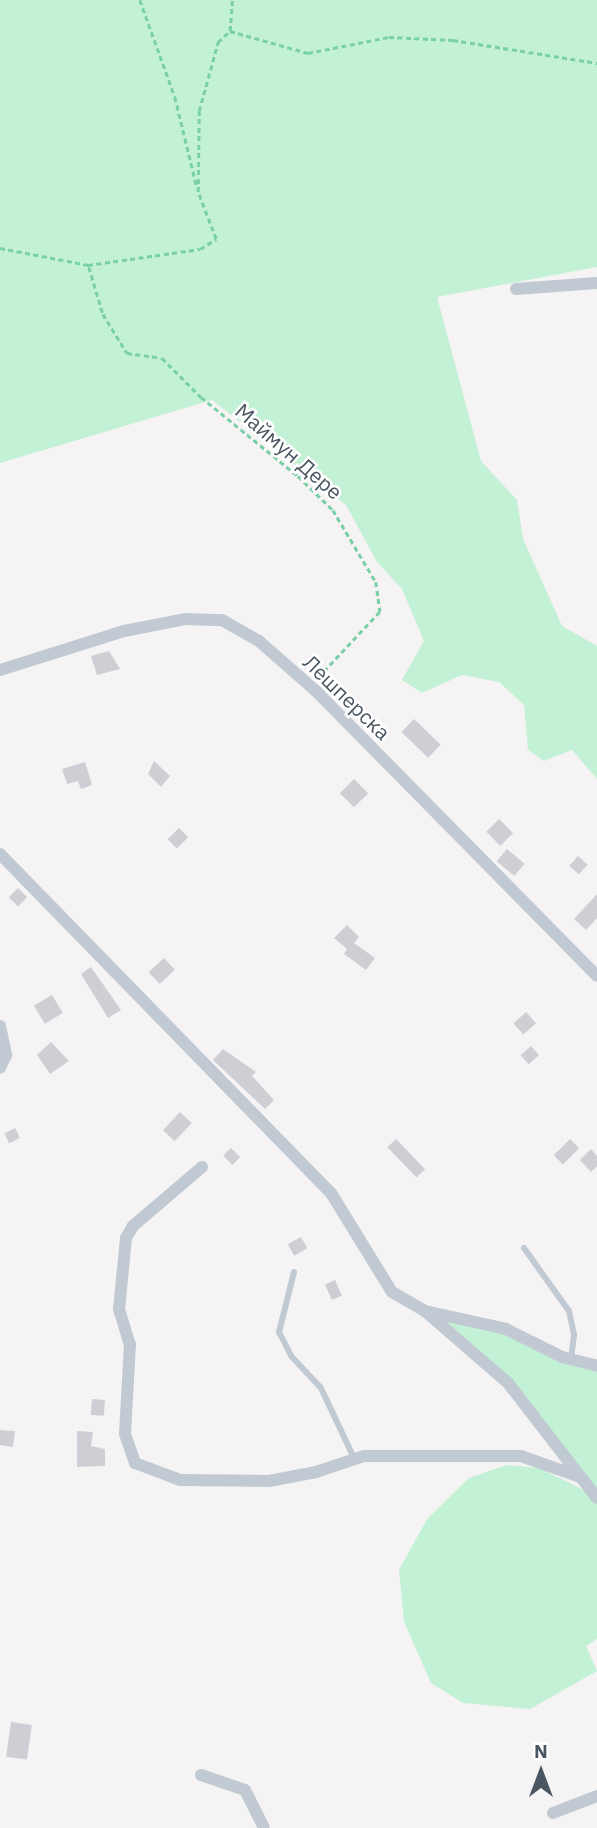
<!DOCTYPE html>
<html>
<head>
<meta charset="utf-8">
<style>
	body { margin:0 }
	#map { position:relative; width:597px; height:1828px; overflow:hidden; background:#f5f3f3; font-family:"IBM Plex Sans",sans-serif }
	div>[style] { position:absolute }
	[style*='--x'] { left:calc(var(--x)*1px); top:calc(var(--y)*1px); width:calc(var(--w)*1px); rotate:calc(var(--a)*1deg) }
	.green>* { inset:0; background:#c3f1d5 }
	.building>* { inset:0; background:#cdcfd5; transform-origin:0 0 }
	.path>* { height:2.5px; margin-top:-1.25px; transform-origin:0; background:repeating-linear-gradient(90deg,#7ad0a6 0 5px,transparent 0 8.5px) }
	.service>* { height:6px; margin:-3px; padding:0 3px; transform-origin:3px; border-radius:3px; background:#c1cad2 }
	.minor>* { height:12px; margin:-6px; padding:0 6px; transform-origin:6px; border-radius:6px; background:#c1cad2 }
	span { translate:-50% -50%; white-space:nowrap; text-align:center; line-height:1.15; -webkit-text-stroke:5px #fff; paint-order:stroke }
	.street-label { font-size:21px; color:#4a5661 }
	.north { position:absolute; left:506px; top:1737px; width:70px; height:70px; -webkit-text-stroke:5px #fff; paint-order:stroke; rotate:0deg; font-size:19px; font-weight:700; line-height:28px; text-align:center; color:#4a5661 }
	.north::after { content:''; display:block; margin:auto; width:24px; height:32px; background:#4a5661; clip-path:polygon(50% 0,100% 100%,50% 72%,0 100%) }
</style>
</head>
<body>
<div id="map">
	<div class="green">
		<div style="clip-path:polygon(0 0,597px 0,597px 267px,437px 297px,481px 461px,517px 500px,523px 539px,562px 626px,597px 646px,597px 779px,572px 750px,544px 761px,528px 750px,524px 705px,499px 682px,462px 675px,422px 693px,402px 680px,424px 641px,402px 589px,377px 562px,346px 505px,212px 400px,0 463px)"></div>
		<div style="clip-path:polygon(425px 1311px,506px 1329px,597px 1366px,597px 1639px,586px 1646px,597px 1671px,530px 1709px,463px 1703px,431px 1683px,404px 1622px,399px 1570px,427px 1519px,469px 1478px,507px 1465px,539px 1468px,588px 1492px,508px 1383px)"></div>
	</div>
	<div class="building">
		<div style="clip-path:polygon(109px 651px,120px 669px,97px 675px,91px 656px)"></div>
		<div style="left:414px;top:719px;width:37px;height:18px;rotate:44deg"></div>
		<div style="clip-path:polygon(154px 761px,170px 776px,161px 787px,148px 774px)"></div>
		<div style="clip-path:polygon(85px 762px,92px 785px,81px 789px,78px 781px,67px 784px,62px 769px)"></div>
		<div style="left:354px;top:779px;width:20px;height:20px;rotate:45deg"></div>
		<div style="left:499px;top:819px;width:20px;height:18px;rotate:45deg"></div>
		<div style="left:179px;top:828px;width:13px;height:16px;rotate:45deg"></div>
		<div style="left:507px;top:849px;width:23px;height:16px;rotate:40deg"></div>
		<div style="left:578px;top:856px;width:13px;height:13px;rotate:42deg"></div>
		<div style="left:18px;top:888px;width:13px;height:13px;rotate:45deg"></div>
		<div style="clip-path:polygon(597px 894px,597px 918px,586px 930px,574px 919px)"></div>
		<div style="clip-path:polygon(347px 925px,359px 937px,354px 943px,375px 958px,366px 970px,344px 954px,347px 949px,334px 938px)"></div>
		<div style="left:164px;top:958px;width:16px;height:21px;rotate:47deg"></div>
		<div style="clip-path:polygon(91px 967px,121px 1010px,108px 1018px,81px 974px)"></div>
		<div style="left:52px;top:995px;width:21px;height:21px;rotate:59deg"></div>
		<div style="left:526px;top:1012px;width:15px;height:17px;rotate:48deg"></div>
		<div style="clip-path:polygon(51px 1042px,69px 1061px,50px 1074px,37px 1055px)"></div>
		<div style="left:531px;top:1046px;width:12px;height:14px;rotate:48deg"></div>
		<div style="clip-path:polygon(223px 1049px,256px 1072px,252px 1076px,274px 1100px,265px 1109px,213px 1060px)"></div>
		<div style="left:180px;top:1112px;width:16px;height:25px;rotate:43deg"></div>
		<div style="left:15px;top:1128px;width:11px;height:12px;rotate:63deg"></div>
		<div style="left:396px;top:1139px;width:42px;height:12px;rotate:46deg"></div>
		<div style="left:570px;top:1139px;width:13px;height:23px;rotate:45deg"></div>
		<div style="left:231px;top:1148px;width:13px;height:11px;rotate:45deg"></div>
		<div style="clip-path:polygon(591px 1149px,597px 1156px,597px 1166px,591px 1172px,580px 1160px)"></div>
		<div style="left:301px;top:1237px;width:13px;height:15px;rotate:61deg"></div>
		<div style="left:335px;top:1280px;width:17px;height:11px;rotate:66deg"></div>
		<div style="left:92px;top:1399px;width:13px;height:16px;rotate:4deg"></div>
		<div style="clip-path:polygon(0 1430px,15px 1431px,13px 1447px,0 1445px)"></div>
		<div style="clip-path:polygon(77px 1431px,93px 1432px,91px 1446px,105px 1449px,105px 1466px,77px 1467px)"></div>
		<div style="left:11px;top:1722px;width:21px;height:35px;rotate:8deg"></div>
	</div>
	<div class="path">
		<div style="--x:140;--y:0;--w:103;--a:70.2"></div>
		<div style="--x:175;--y:97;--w:93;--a:76.3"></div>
		<div style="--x:230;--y:31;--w:31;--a:-86"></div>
		<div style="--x:0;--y:248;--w:90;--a:10.9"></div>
		<div style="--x:88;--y:265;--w:113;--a:-8.1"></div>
		<div style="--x:200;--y:249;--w:19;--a:-32"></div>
		<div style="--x:216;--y:239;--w:50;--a:-111"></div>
		<div style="--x:198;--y:192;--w:81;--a:-89.3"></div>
		<div style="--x:199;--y:111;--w:72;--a:-74.6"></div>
		<div style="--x:218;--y:42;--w:16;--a:-43"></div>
		<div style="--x:230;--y:31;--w:81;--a:15.8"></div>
		<div style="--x:308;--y:53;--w:83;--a:-11.2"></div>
		<div style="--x:389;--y:37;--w:64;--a:2.7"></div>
		<div style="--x:453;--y:40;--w:146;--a:9.1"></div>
		<div style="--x:89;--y:267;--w:49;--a:73.4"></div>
		<div style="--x:103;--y:314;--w:46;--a:58.4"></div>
		<div style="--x:127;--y:353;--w:35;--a:8"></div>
		<div style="--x:162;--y:358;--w:55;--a:45"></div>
		<div style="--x:201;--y:397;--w:125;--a:39.2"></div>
		<div style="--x:298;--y:476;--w:49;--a:44.2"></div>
		<div style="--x:333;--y:510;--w:84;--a:59.2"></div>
		<div style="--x:376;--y:582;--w:30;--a:82"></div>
		<div style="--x:380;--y:612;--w:88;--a:133.2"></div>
	</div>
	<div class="service">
		<div style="--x:524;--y:1248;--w:77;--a:54.5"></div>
		<div style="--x:569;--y:1311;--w:25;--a:78"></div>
		<div style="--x:574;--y:1335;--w:24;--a:97"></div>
		<div style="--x:294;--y:1272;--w:62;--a:104"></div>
		<div style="--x:279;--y:1332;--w:28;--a:63"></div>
		<div style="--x:292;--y:1357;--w:42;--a:46.9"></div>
		<div style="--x:321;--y:1388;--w:77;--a:64.8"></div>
	</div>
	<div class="minor">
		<div style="--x:516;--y:289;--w:81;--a:-4.2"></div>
		<div style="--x:0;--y:670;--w:130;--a:-17.5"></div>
		<div style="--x:124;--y:631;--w:62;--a:-11.1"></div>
		<div style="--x:185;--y:619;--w:37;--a:2"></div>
		<div style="--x:222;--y:620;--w:43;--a:29.6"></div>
		<div style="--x:259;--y:641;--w:76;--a:41.3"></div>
		<div style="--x:316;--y:691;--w:400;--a:45.4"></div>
		<div style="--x:0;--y:854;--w:474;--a:45.7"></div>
		<div style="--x:331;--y:1193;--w:116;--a:58.4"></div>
		<div style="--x:392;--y:1292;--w:38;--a:30"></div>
		<div style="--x:425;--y:1311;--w:83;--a:12.5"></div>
		<div style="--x:506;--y:1329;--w:63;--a:26.6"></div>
		<div style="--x:562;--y:1357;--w:36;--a:14"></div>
		<div style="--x:0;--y:1026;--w:30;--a:78"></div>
		<div style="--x:6;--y:1055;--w:14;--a:115"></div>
		<div style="--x:202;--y:1167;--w:91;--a:139.5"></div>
		<div style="--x:133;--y:1226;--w:14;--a:120"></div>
		<div style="--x:126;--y:1238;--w:71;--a:95.6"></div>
		<div style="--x:119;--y:1309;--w:37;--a:73"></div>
		<div style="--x:130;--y:1344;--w:90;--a:93.2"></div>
		<div style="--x:125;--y:1434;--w:31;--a:71"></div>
		<div style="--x:135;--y:1463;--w:48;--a:20.7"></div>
		<div style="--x:180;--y:1480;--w:89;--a:0.6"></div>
		<div style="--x:269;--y:1481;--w:48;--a:-10.8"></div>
		<div style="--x:316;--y:1472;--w:51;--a:-18.4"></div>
		<div style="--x:364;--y:1456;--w:157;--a:0"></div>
		<div style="--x:521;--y:1456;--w:63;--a:19.6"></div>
		<div style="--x:426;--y:1312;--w:108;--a:40.9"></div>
		<div style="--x:508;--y:1383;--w:145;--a:52.3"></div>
		<div style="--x:201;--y:1775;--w:46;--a:18.8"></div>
		<div style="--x:245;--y:1790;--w:42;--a:63.4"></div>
		<div style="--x:553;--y:1813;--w:47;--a:-21.1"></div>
	</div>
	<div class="street-label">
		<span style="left:289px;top:451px;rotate:41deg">Маймун Дере</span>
		<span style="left:347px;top:697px;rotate:44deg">Лешперска</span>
	</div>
	<div class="north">N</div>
</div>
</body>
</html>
